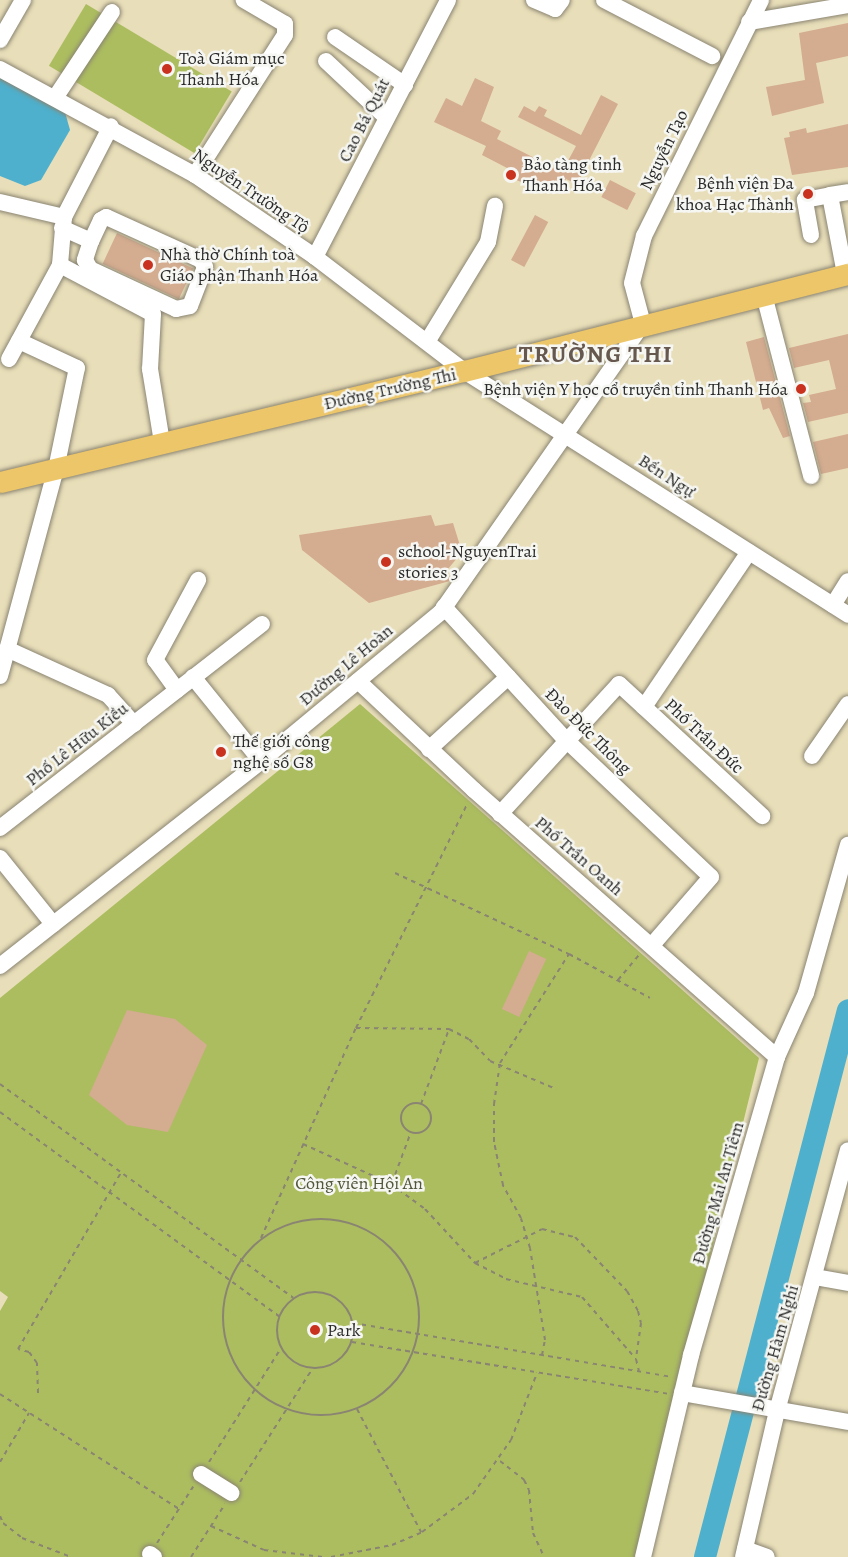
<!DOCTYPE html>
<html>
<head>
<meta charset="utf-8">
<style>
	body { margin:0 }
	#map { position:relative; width:848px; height:1557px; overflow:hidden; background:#e8deb9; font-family:Alegreya,serif }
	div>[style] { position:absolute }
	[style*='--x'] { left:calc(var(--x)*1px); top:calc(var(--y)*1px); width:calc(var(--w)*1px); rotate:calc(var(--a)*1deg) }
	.green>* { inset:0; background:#acbd60; transform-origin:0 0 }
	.water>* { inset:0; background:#4eb0cd }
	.river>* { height:22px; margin:-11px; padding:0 11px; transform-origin:11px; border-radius:11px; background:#4eb0cd }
	.building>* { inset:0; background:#d4ac90; transform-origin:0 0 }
	.path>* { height:2px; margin-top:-1px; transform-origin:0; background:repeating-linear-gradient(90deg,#8a8472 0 4.5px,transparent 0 9px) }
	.path>.ring { margin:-1px; padding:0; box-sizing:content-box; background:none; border:2px solid #8a8472; border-radius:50% }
	.roads { filter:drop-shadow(0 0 2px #8a8472) drop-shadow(0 0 2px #8a8472) }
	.minor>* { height:16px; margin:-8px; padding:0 8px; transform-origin:8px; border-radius:8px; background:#fff }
	.major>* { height:21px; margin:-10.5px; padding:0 10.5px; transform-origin:10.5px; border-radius:10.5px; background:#ecc669 }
	.dots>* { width:16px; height:16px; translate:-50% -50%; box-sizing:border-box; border:3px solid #f6f6f2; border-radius:50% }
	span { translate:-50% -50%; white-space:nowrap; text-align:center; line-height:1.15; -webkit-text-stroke:5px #f6f6f2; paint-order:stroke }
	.poi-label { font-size:18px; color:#2b2b2b }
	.left { translate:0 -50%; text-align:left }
	.right { translate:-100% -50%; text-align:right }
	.street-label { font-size:18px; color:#2b2b2b }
	.park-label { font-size:18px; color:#52573b }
	.district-label { font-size:24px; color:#66584e; font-weight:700; letter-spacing:1.5px }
</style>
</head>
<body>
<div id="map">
	<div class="green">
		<div style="left:86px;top:4px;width:170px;height:72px;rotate:31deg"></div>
		<div style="clip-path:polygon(360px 704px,759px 1058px,636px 1557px,0 1557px,0 1311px,8px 1297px,0 1291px,0 998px)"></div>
	</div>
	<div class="water">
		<div style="clip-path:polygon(0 78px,65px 112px,70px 130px,41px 180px,25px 186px,0 176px)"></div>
	</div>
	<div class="river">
		<div style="--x:705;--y:1557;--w:565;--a:-75.35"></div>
	</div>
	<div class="building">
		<div style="clip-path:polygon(848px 23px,848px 56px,816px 63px,824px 103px,772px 116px,766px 87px,805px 80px,799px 33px)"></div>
		<div style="clip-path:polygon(475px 78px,494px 87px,481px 121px,501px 131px,497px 139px,562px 172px,576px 146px,518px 117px,524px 106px,535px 112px,539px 106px,547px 110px,544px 116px,581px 135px,601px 95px,618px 104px,577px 184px,566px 179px,558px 194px,524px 177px,521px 182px,512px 178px,515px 172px,482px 155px,486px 146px,434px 122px,446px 98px,462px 106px)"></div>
		<div style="clip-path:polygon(848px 124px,848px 167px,792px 175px,784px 138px,790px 137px,789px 132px,806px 128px,807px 133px)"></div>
		<div style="left:610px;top:180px;width:29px;height:19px;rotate:27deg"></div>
		<div style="left:535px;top:215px;width:15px;height:51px;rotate:28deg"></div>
		<div style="left:117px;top:233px;width:84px;height:34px;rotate:25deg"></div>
		<div style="clip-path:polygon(848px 334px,848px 413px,808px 422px,803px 403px,811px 402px,809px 395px,836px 389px,829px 360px,794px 368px,789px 348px)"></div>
		<div style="clip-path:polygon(764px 337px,790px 436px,783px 438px,769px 408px,763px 410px,746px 342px)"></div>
		<div style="clip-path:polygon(848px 434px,848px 468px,821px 474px,813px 442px)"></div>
		<div style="clip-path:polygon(431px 515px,435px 526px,453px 523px,462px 552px,448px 569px,450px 581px,369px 603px,302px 550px,299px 535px)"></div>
		<div style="left:529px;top:951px;width:19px;height:64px;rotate:25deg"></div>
		<div style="clip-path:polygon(127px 1010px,175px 1019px,207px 1045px,168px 1132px,127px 1125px,89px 1095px)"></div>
	</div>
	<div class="path">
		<div style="--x:395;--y:873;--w:192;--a:25"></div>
		<div style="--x:569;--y:954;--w:92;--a:28.5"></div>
		<div style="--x:618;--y:980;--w:34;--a:-50"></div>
		<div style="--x:356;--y:1028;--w:93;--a:0.6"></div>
		<div style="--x:449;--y:1029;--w:22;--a:27"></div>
		<div style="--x:469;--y:1039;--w:30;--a:46"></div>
		<div style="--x:490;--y:1061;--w:72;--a:23"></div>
		<div style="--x:0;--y:1084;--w:363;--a:36.1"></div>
		<div class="ring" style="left:401px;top:1103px;width:28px;height:28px"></div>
		<div style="--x:421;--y:1104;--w:80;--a:-69.5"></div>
		<div style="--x:0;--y:1112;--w:346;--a:36.2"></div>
		<div style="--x:303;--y:1144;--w:97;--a:24.4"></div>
		<div style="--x:391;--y:1184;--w:42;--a:36.3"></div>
		<div style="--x:425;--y:1209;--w:74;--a:47.2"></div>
		<div style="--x:475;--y:1263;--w:35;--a:27"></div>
		<div style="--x:506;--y:1279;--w:78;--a:13.3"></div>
		<div style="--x:582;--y:1297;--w:82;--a:48.9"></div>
		<div style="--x:636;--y:1359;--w:12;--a:76"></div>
		<div style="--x:392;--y:1183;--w:54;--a:-69.6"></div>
		<div class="ring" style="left:223px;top:1219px;width:194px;height:194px"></div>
		<div style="--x:261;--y:1238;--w:230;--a:-65.7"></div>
		<div style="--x:356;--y:1028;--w:250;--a:-63.6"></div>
		<div style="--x:475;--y:1263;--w:75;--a:-26.9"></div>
		<div style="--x:542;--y:1229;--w:34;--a:14"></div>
		<div style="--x:575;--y:1237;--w:75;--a:46.1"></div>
		<div style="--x:627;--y:1291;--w:23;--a:61"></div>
		<div style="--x:638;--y:1311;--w:12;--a:76"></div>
		<div style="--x:641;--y:1323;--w:35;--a:98"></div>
		<div class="ring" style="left:277px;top:1292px;width:74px;height:74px"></div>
		<div style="--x:353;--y:1323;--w:323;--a:9.6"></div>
		<div style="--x:352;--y:1342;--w:321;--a:9.3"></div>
		<div style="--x:542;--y:1355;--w:15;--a:-79"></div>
		<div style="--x:545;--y:1340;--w:93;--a:-99.3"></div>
		<div style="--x:530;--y:1248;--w:31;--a:-107"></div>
		<div style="--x:521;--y:1218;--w:38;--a:-119"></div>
		<div style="--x:503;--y:1185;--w:44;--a:-101.8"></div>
		<div style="--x:494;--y:1142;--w:38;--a:-90"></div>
		<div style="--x:494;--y:1104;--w:41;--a:-81.7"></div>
		<div style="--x:500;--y:1063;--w:129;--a:-57.7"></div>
		<div style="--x:38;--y:1393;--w:30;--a:-92"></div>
		<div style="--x:37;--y:1363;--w:14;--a:-126"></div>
		<div style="--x:29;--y:1352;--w:11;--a:-165"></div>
		<div style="--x:18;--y:1349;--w:204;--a:-59.7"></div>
		<div style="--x:0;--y:1394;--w:213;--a:32.7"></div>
		<div style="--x:357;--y:1409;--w:139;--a:62.5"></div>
		<div style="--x:500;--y:1461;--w:31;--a:38"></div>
		<div style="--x:524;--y:1480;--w:11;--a:63"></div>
		<div style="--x:529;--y:1490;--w:43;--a:84.7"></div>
		<div style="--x:533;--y:1533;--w:26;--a:65"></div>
		<div style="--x:0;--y:1462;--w:57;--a:-59.4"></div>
		<div style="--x:209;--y:1462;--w:135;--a:-57.7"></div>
		<div style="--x:240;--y:1482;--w:135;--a:-57.4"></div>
		<div style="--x:0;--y:1516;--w:8;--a:67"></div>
		<div style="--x:3;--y:1523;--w:24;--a:38"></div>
		<div style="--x:22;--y:1538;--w:53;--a:21.2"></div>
		<div style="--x:211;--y:1526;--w:58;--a:24.4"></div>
		<div style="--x:264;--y:1550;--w:59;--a:6.8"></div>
		<div style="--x:157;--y:1543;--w:67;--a:-57.3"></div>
		<div style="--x:191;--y:1557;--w:63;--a:-57.3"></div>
		<div style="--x:331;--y:1557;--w:62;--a:-11.1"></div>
		<div style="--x:392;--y:1545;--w:33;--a:-23"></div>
		<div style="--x:422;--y:1532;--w:64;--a:-36.7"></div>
		<div style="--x:473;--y:1494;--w:66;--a:-54.9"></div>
		<div style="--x:511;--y:1440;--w:72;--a:-68.8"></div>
	</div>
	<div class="roads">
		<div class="minor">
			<div style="--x:534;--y:0;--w:23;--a:23"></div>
			<div style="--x:555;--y:9;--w:11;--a:-52"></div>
			<div style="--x:604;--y:0;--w:122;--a:27.4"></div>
			<div style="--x:749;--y:22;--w:100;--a:-9.7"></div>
			<div style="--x:335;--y:37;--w:85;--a:34.4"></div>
			<div style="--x:0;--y:40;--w:46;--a:-60.1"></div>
			<div style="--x:326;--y:61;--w:83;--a:43.1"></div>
			<div style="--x:0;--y:69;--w:222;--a:28.5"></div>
			<div style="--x:195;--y:175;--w:145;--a:34.3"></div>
			<div style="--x:315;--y:257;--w:188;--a:37.4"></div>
			<div style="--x:464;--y:371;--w:455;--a:32.4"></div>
			<div style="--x:55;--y:98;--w:103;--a:-56.5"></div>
			<div style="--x:195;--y:175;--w:166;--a:-57.3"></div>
			<div style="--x:285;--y:35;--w:11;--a:-90"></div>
			<div style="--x:285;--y:24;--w:48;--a:-149.7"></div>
			<div style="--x:0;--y:202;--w:66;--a:13.2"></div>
			<div style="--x:64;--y:217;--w:102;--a:-62.7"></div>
			<div style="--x:64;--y:217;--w:48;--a:94.8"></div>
			<div style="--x:60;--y:265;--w:105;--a:27.8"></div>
			<div style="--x:153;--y:314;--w:55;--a:93.1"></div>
			<div style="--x:150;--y:369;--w:74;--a:80.7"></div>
			<div style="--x:62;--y:228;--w:32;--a:24"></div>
			<div style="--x:91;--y:241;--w:20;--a:108"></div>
			<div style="--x:85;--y:260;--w:10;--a:61"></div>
			<div style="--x:90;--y:269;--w:95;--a:24.9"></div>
			<div style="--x:176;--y:309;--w:14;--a:-12"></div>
			<div style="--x:190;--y:306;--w:42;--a:-69"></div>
			<div style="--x:205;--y:267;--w:8;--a:-120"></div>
			<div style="--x:201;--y:260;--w:104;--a:-155.6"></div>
			<div style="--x:106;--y:217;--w:6;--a:149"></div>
			<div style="--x:101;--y:220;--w:23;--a:115"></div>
			<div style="--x:811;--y:235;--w:36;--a:-100"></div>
			<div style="--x:805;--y:200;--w:25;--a:-11"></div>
			<div style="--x:315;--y:257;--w:289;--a:-62.6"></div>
			<div style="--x:845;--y:274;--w:80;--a:-100.8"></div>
			<div style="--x:830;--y:195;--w:18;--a:-9"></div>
			<div style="--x:764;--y:295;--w:187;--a:75.4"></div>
			<div style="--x:427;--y:342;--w:117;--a:-58.6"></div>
			<div style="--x:488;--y:242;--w:37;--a:-79"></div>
			<div style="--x:9;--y:359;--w:107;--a:-61.5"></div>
			<div style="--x:833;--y:605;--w:28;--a:-58"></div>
			<div style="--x:444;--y:607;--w:178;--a:47.5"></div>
			<div style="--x:564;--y:738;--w:202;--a:43.4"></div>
			<div style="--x:711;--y:877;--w:90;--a:130.9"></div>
			<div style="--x:7;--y:649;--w:111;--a:24.5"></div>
			<div style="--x:108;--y:695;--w:39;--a:48"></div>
			<div style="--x:0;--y:676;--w:214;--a:-74.9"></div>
			<div style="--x:56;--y:469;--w:103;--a:-78.3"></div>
			<div style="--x:77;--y:368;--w:64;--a:-155"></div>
			<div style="--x:193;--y:677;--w:108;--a:51"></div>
			<div style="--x:358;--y:681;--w:159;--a:43.2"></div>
			<div style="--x:474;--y:790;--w:404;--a:41.4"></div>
			<div style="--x:177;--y:690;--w:37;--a:-126"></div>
			<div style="--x:155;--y:660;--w:91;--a:-61.7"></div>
			<div style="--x:644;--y:707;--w:187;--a:-55.9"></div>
			<div style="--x:429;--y:749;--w:107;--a:-42.3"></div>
			<div style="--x:812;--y:756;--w:63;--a:-55.3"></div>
			<div style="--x:500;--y:814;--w:176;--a:-47.5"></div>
			<div style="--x:619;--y:684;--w:195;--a:42.7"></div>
			<div style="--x:0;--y:828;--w:332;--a:-37.9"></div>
			<div style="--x:0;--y:858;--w:85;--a:51.2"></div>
			<div style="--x:0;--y:966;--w:332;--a:-38.1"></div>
			<div style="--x:261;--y:761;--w:234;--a:-39.6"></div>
			<div style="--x:441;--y:612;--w:352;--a:-55"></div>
			<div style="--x:643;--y:324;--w:42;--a:-105"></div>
			<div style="--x:632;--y:283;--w:49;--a:-75.7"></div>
			<div style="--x:644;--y:236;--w:263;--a:-63.6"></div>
			<div style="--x:815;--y:1277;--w:34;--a:10"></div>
			<div style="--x:682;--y:1393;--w:169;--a:9.9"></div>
			<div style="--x:201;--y:1474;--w:36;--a:32"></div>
			<div style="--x:745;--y:1549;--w:23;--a:20"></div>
			<div style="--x:150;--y:1554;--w:5;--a:37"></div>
			<div style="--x:643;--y:1557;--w:208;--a:-76.6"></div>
			<div style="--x:691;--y:1355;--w:310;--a:-73.9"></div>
			<div style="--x:777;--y:1057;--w:70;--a:-65.6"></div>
			<div style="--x:806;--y:993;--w:154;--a:-74.2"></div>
			<div style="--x:743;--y:1557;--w:150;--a:-76.9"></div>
			<div style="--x:777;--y:1411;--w:270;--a:-74.8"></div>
		</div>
		<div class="major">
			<div style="--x:0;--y:482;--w:477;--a:-13.5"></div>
			<div style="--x:464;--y:371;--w:396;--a:-14.2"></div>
		</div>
	</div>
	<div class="dots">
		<div style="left:167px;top:69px;background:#c8321e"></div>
		<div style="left:511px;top:175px;background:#c8321e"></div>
		<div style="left:808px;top:194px;background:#c8321e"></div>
		<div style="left:148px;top:265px;background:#c8321e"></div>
		<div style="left:801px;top:389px;background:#c8321e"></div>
		<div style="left:386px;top:562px;background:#c8321e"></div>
		<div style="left:221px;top:752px;background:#c8321e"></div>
		<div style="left:315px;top:1330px;background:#c8321e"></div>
	</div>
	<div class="poi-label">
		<span class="left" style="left:179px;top:69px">Toà Giám mục<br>Thanh Hóa</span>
		<span class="left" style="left:523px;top:175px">Bảo tàng tỉnh<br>Thanh Hóa</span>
		<span class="right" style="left:794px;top:194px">Bệnh viện Đa<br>khoa Hạc Thành</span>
		<span class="left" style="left:160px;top:265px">Nhà thờ Chính toà<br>Giáo phận Thanh Hóa</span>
		<span class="right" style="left:788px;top:389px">Bệnh viện Y học cổ truyền tỉnh Thanh Hóa</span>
		<span class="left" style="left:398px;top:562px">school-NguyenTrai<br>stories 3</span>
		<span class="left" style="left:233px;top:752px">Thế giới công<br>nghệ số G8</span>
		<span class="left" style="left:327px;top:1330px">Park</span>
	</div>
	<div class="street-label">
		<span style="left:364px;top:120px;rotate:-63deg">Cao Bá Quát</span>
		<span style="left:664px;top:150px;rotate:-64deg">Nguyễn Tạo</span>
		<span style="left:251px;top:191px;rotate:34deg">Nguyễn Trường Tộ</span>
		<span style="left:390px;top:389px;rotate:-13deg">Đường Trường Thi</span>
		<span style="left:667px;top:476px;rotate:33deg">Bến Ngự</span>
		<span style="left:346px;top:665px;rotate:-40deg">Đường Lê Hoàn</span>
		<span style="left:588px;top:731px;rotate:45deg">Đào Đức Thông</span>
		<span style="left:704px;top:736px;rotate:43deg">Phố Trần Đức</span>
		<span style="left:77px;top:744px;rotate:-38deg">Phố Lê Hữu Kiều</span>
		<span style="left:579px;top:856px;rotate:41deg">Phố Trần Oanh</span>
		<span style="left:718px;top:1193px;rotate:-74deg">Đường Mai An Tiêm</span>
		<span style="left:775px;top:1348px;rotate:-74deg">Đường Hàm Nghi</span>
	</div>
	<div class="park-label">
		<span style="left:359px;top:1183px">Công viên Hội An</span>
	</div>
	<div class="district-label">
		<span style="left:596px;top:355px">TRƯỜNG THI</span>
	</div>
</div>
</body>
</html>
